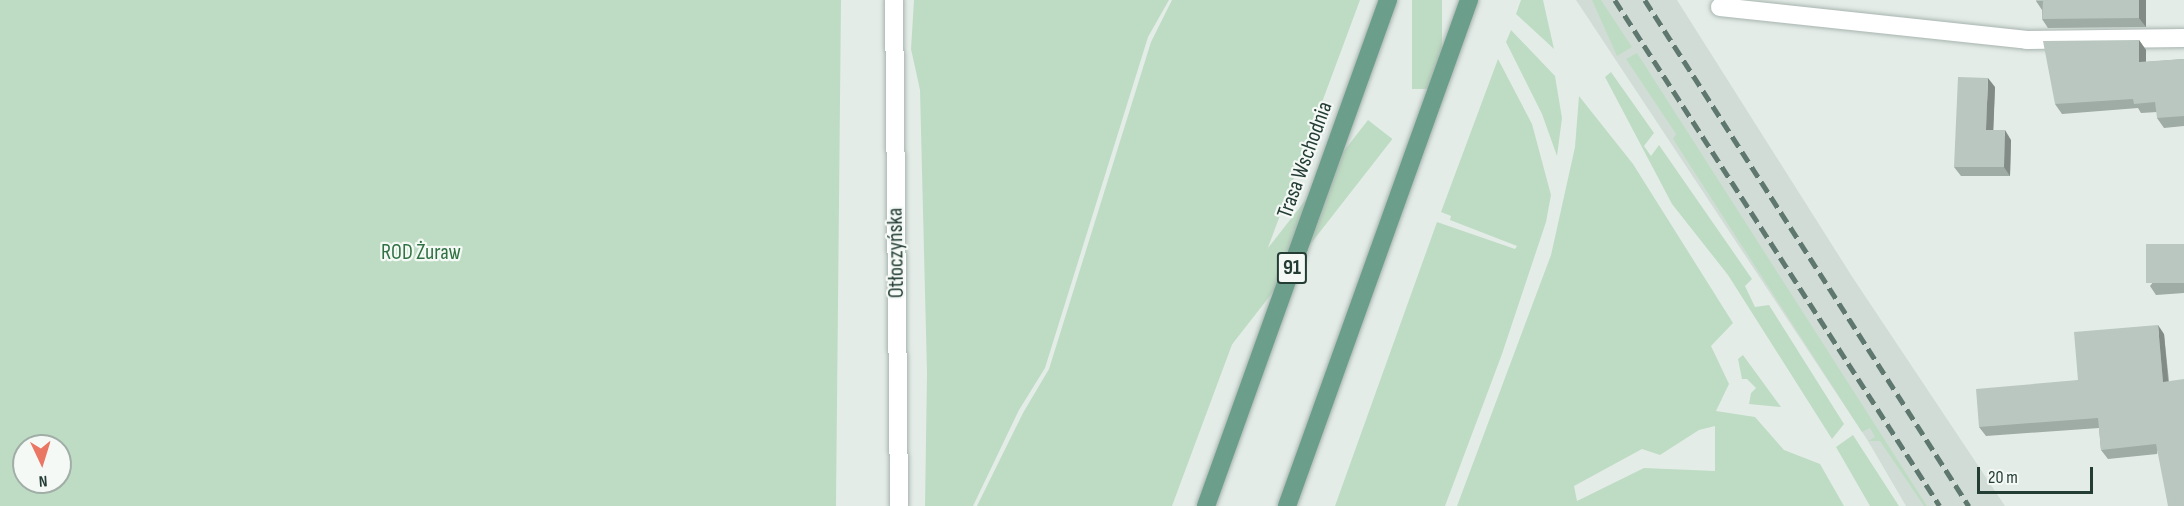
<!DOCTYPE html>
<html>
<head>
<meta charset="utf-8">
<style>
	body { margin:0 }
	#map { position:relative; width:2184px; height:506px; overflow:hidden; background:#e4ece8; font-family:"Sofia Sans Condensed",sans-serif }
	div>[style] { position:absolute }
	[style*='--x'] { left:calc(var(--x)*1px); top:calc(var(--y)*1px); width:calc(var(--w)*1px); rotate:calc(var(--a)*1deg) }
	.built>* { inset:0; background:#d2dcd6 }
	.green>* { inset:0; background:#bedcc3; transform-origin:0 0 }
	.roads { filter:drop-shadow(0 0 2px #a7b4ae) drop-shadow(0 0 2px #a7b4ae) }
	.street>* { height:18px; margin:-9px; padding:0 9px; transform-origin:9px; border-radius:9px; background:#fff }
	.primary>* { height:18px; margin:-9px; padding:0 9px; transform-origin:9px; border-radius:9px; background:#6b9f8c }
	.rail>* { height:4.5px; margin-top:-2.25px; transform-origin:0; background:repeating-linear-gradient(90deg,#5f786f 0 12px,transparent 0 18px) }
	.wall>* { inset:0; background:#9faba5 }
	.shaded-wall>* { inset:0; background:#828b86 }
	.building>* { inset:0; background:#b9c7c0; transform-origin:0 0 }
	span { translate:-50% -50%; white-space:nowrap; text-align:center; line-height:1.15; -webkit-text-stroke:4.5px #f4f9f6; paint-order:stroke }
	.shield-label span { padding:2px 4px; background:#f4f9f6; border:2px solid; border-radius:4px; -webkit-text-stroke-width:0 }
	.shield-label { font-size:21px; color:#243d34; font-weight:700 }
	.street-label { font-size:22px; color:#243d34 }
	.park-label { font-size:22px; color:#307242 }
	.north { position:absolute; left:12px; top:434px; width:60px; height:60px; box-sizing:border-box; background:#f4f9f6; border:2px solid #a1aea8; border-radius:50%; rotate:176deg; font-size:16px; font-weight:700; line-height:24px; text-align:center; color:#243d34 }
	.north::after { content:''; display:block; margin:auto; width:21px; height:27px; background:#ea7664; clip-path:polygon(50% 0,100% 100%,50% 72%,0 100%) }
	.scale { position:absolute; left:1977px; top:467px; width:116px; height:27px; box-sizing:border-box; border:3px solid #243d34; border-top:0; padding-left:8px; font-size:18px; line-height:21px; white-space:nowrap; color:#243d34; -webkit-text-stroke:4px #f4f9f6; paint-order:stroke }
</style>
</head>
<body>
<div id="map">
	<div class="built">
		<div style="clip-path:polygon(1576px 0,1677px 0,1853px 278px,2005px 506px,1906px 506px,1868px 441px)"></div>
	</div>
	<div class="green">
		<div style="clip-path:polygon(evenodd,0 0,841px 0,836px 506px,0 506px,0 0,24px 446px,60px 446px,60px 482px,24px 482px,24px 446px)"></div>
		<div style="clip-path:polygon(914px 0,1169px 0,1148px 37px,1045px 368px,1019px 410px,973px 506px,925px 506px,927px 373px,920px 90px,911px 49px)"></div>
		<div style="clip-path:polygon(1172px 0,1360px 0,1172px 506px,977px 506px,1023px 413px,1049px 369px,1151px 42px)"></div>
		<div style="left:1412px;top:0;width:30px;height:89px"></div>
		<div style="clip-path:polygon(1521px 0,1543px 0,1554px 49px,1516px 14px)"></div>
		<div style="clip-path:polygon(1592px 0,1601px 0,1632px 47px,1617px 56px)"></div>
		<div style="clip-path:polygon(1511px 30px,1555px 76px,1562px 118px,1557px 156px,1542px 114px,1506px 42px)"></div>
		<div style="clip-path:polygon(1637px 53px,1927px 506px,1924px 506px,1880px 441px,1868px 441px,1875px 437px,1870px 428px,1862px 432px,1673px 139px,1676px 134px,1626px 59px)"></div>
		<div style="clip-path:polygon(1498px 59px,1532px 124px,1551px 195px,1546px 222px,1502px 354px,1445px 506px,1335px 506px,1437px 222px,1515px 249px,1517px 246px,1450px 220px,1451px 216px,1441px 212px)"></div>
		<div style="clip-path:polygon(1611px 72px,1654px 133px,1644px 146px,1651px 156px,1659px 145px,1752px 279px,1745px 286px,1755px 307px,1769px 305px,1844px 424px,1832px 439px,1728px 275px,1672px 204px,1605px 77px)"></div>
		<div style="clip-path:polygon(evenodd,1579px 96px,1633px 164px,1733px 323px,1711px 346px,1729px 384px,1716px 411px,1755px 417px,1784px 450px,1820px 464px,1844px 506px,1457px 506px,1551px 255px,1575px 147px,1579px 96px,1715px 426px,1715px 471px,1644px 468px,1577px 501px,1574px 486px,1642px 449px,1660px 455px,1699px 430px,1715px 426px)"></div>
		<div style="left:1368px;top:120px;width:31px;height:410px;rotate:38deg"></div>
		<div style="clip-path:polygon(1743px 355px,1781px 407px,1749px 404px,1751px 393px,1756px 388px,1747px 379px,1742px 379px,1738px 359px)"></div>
		<div style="clip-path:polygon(1853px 435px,1899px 506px,1870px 506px,1836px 447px)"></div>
	</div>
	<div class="roads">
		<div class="street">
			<div style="--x:894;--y:0;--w:506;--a:89.43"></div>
			<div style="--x:1720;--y:7;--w:309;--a:6.1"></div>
			<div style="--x:2027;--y:40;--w:157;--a:-0.7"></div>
		</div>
		<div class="primary">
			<div style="--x:1206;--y:506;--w:538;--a:-70.22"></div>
			<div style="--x:1287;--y:506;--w:538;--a:-70.22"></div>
		</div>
	</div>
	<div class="rail">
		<div style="--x:1615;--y:0;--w:601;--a:57.29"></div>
		<div style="--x:1645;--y:0;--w:601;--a:57.37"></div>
	</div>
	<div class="wall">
		<div style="clip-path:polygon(2146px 0,2146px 27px,2048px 28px,2042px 19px,2042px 10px,2036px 1px)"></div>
		<div style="clip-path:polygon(2139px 40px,2146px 50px,2146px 62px,2184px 59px,2184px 126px,2164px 128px,2157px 118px,2157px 112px,2141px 113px,2138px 108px,2062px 114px,2055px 104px)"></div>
		<div style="clip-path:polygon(1995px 87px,1993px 130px,2011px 140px,2010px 176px,1961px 176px,1954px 167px)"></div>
		<div style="clip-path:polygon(2184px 244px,2184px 293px,2156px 295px,2150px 286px)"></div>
		<div style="clip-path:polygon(2164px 334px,2169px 381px,2157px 454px,2108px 459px,2101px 450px,2099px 428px,1986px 436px,1979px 427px,2078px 380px)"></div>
	</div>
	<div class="shaded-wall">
		<div style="clip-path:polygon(2139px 0,2146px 0,2146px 27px,2139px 18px)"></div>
		<div style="clip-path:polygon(2139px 40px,2146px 50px,2146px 72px,2139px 62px)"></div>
		<div style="clip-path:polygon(1988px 78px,1995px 87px,1993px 139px,1986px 130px)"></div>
		<div style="clip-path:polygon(2005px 130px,2011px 140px,2010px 176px,2004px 167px)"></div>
		<div style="clip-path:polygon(2158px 325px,2164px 334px,2169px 391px,2163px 382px)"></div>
	</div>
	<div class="building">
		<div style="clip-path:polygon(2036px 0,2139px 0,2139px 18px,2042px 19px,2043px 1px,2036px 1px)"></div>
		<div style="clip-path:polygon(2139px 40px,2139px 62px,2184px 59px,2184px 116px,2157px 118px,2155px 102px,2134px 104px,2133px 99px,2055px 104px,2043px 41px)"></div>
		<div style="clip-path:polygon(1958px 77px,1988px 78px,1986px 130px,2005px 130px,2004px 167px,1954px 167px)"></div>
		<div style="left:2184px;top:244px;width:39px;height:38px;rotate:90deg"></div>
		<div style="clip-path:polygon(2158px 325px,2163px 382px,2184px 379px,2184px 506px,2168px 506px,2156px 444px,2101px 450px,2098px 418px,1979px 427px,1976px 389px,2078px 380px,2074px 332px)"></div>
	</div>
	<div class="shield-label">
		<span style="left:1292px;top:268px">91</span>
	</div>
	<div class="street-label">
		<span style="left:1305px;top:160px;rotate:-70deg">Trasa Wschodnia</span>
		<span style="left:896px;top:253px;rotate:-91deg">Otłoczyńska</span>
	</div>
	<div class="park-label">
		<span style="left:421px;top:253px">ROD Żuraw</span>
	</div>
	<div class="north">N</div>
	<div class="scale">20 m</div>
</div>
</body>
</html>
